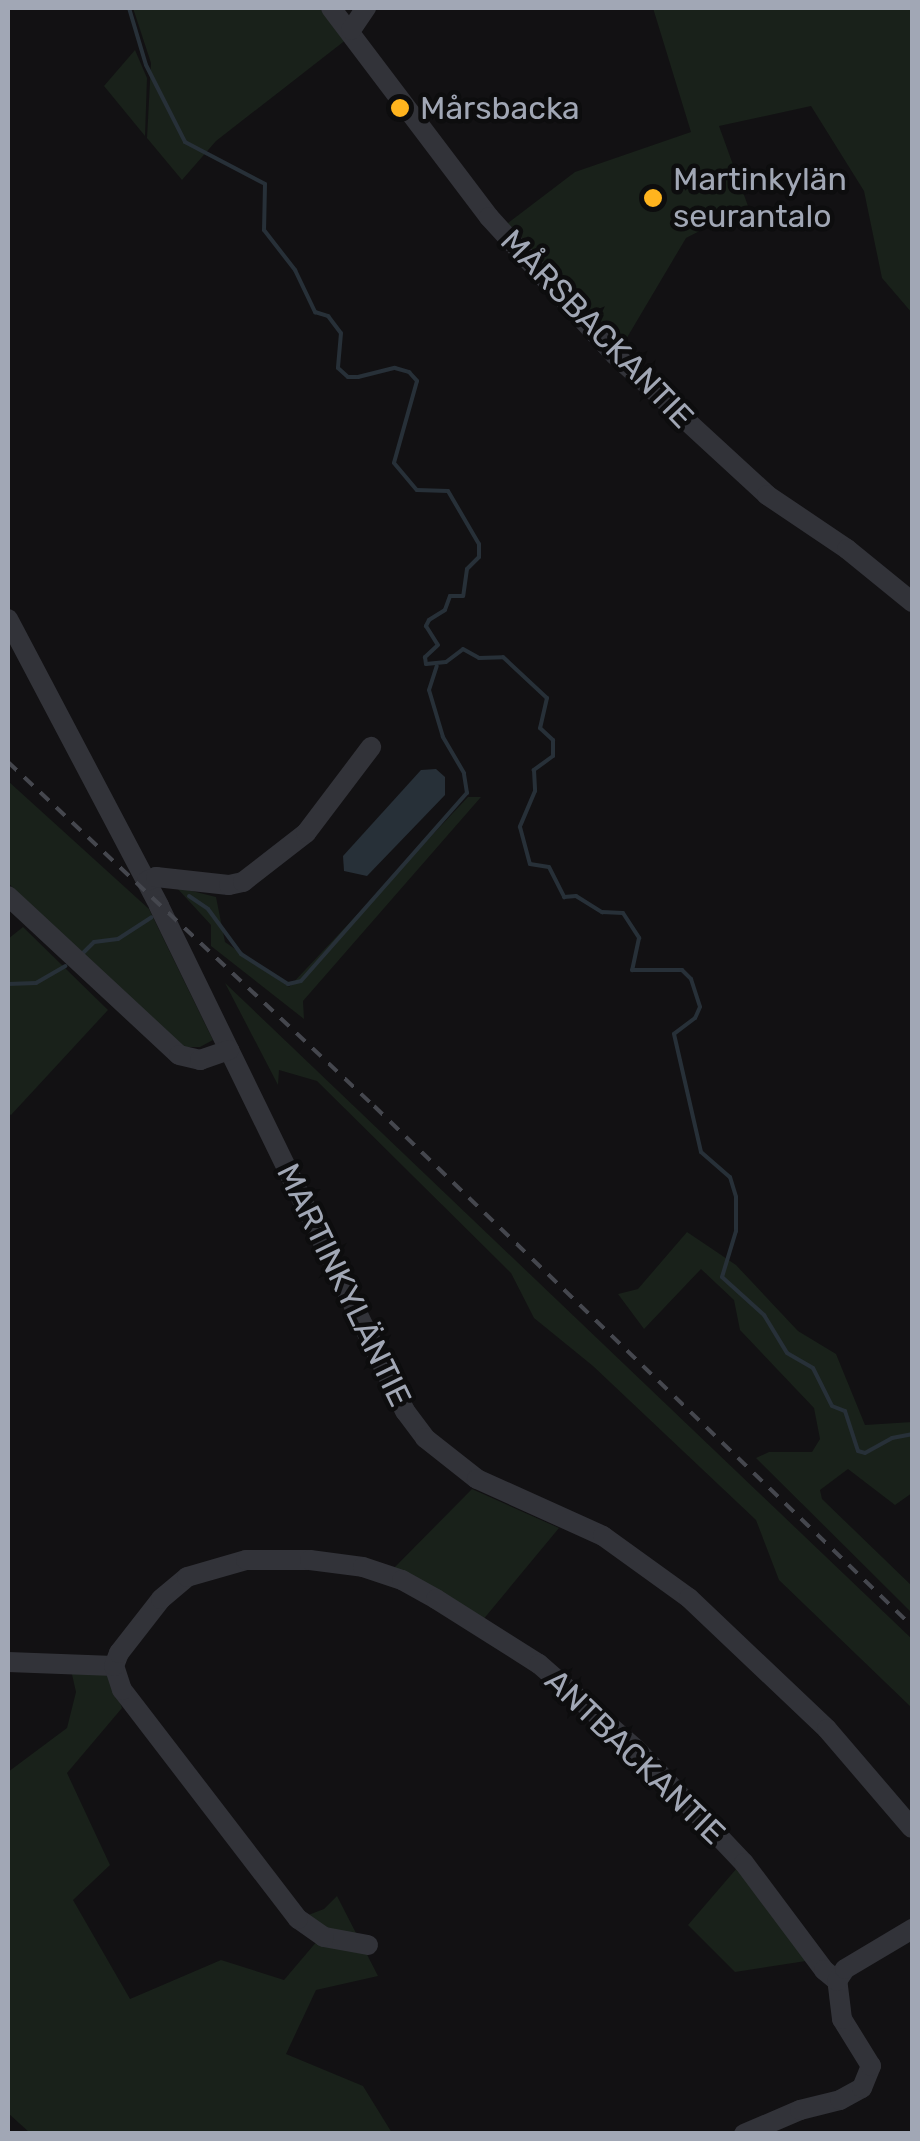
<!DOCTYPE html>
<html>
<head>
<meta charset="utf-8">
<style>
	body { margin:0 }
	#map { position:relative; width:920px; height:2141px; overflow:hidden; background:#121113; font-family:Rubik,sans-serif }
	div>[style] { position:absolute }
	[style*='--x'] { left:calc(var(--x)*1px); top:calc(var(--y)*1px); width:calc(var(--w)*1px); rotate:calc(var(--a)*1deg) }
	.green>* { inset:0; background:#19211a }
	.water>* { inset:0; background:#273038 }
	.stream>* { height:4px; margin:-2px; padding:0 2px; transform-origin:2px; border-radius:2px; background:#273038 }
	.minor>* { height:20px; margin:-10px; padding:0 10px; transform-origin:10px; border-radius:10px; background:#323339 }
	.rail>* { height:4px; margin-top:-2px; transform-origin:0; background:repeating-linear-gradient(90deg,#45474e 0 12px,transparent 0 22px) }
	.dots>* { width:28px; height:28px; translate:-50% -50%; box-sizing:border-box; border:5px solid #0d0d0e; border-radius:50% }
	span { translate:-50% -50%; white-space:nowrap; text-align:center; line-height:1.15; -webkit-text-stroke:9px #0d0d0e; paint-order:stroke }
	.poi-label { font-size:32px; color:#a1a7b5 }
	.left { translate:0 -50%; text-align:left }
	.street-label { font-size:32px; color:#a1a7b5 }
	.frame { position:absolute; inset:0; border:10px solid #a1a7b5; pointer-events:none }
</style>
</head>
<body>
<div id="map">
	<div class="green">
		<div style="clip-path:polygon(133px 8px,319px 8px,347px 39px,216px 141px,182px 180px,147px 138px,151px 63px)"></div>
		<div style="clip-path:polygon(653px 8px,912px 8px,912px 313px,882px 278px,864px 191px,811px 106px,719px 126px,748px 206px,686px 238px,625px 341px,611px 343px,504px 226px,575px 172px,691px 132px)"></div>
		<div style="clip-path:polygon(135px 50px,147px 78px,145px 136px,104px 86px)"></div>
		<div style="clip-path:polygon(8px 781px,149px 909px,213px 1040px,200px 1047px,182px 1047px,8px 883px)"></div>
		<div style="clip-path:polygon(468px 797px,481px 797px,303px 1001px,304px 1019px,211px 946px,211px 925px,176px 887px,216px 897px,225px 942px,289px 987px)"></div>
		<div style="clip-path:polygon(23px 927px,108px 1010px,11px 1115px,8px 1113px,8px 939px)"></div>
		<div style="clip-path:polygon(225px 983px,912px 1639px,912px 1708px,779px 1580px,756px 1520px,593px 1366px,534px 1318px,511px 1273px,317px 1081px,279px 1070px,278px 1085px)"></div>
		<div style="clip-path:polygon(687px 1232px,736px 1265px,798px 1331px,836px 1354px,865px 1425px,912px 1422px,912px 1493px,895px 1505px,848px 1469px,820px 1490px,822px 1499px,912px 1586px,912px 1613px,756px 1458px,769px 1452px,812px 1452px,820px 1439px,814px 1408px,740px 1330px,734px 1300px,701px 1269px,644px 1329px,618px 1294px,638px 1289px)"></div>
		<div style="clip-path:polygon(472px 1489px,559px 1528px,482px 1621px,392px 1570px)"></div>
		<div style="clip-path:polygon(71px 1670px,110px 1675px,122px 1708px,67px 1773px,110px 1865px,73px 1900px,130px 1999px,221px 1960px,284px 1980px,318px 1940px,303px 1917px,324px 1909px,337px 1896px,378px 1976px,316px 1990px,286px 2054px,363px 2086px,392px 2133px,30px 2133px,8px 2113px,8px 1772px,67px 1728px,76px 1692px)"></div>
		<div style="clip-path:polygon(737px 1868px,806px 1961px,735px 1972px,688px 1925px)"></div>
	</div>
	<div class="water">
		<div style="clip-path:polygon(436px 769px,445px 777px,445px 795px,367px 876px,344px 871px,343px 856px,421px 770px)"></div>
	</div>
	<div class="stream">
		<div style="--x:129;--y:8;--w:59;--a:73.4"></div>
		<div style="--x:146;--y:65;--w:86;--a:63.1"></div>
		<div style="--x:185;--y:142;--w:90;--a:27.7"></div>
		<div style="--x:265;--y:184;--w:46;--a:91.2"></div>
		<div style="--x:264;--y:230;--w:51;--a:52.2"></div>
		<div style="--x:295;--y:270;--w:47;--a:64.5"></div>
		<div style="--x:315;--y:312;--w:14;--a:17"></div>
		<div style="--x:328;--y:316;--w:21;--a:53"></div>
		<div style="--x:341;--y:333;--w:35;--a:95"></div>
		<div style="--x:338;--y:368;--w:13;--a:42"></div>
		<div style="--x:348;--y:377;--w:10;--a:0"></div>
		<div style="--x:358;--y:377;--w:38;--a:-14"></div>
		<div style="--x:395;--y:368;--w:15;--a:16"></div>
		<div style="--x:409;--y:372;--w:12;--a:48"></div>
		<div style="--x:417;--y:381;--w:85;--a:105.7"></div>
		<div style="--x:394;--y:463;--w:35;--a:50"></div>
		<div style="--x:417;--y:490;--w:31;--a:2"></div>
		<div style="--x:448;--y:491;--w:61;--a:59.7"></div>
		<div style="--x:479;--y:544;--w:13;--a:90"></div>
		<div style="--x:479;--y:557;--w:17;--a:135"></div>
		<div style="--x:467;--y:569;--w:27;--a:98"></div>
		<div style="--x:463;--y:596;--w:13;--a:180"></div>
		<div style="--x:450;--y:596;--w:15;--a:110"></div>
		<div style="--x:445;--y:610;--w:19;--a:148"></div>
		<div style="--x:429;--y:620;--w:7;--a:117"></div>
		<div style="--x:426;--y:626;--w:22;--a:58"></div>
		<div style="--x:438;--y:645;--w:18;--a:137"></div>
		<div style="--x:425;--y:657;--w:7;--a:82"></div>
		<div style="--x:426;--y:664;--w:20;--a:-6"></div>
		<div style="--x:446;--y:662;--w:21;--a:-37"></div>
		<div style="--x:463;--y:649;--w:18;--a:29"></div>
		<div style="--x:479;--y:658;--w:24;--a:-2"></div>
		<div style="--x:503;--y:657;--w:60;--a:43"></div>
		<div style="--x:547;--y:698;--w:31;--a:103"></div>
		<div style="--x:540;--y:728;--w:18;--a:43"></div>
		<div style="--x:553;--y:740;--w:16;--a:90"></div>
		<div style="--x:553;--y:756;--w:24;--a:144"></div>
		<div style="--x:534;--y:770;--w:21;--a:87"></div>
		<div style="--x:535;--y:791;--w:39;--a:113"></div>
		<div style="--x:520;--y:827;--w:38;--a:75"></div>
		<div style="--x:530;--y:864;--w:19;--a:9"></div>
		<div style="--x:549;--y:867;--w:34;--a:63"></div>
		<div style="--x:564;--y:897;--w:12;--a:-5"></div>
		<div style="--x:576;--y:896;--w:31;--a:32"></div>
		<div style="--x:602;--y:912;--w:21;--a:3"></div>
		<div style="--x:623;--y:913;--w:30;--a:57"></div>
		<div style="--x:639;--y:938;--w:33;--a:102"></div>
		<div style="--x:632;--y:970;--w:50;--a:0"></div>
		<div style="--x:682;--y:970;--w:13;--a:45"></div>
		<div style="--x:691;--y:979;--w:29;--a:72"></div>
		<div style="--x:700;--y:1007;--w:12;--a:114"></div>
		<div style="--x:695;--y:1018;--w:26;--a:143"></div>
		<div style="--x:674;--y:1034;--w:121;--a:77.1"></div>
		<div style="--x:701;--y:1152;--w:38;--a:41"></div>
		<div style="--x:730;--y:1177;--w:21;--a:73"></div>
		<div style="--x:736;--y:1197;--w:34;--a:90"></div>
		<div style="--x:736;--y:1231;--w:48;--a:106.9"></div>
		<div style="--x:722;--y:1277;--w:57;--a:42.1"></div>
		<div style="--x:764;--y:1315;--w:44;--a:58.8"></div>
		<div style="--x:787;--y:1353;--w:30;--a:30"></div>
		<div style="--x:813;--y:1368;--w:42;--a:63.4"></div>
		<div style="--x:832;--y:1406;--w:14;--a:21"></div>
		<div style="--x:845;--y:1411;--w:42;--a:72"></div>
		<div style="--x:858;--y:1451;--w:7;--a:16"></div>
		<div style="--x:865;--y:1453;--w:31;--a:-29"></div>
		<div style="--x:892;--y:1438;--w:20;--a:-11"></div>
		<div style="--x:189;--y:896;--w:23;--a:34"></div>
		<div style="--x:208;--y:909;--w:56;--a:53.7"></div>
		<div style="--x:241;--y:954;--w:56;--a:32.6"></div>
		<div style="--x:288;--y:984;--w:13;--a:-13"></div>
		<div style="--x:301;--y:981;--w:251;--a:-48.6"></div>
		<div style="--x:467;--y:793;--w:20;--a:-99"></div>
		<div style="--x:464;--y:773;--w:42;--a:-120.3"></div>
		<div style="--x:443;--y:737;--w:49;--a:-106.6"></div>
		<div style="--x:429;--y:690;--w:25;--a:-72"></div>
		<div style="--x:82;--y:954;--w:17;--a:-45"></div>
		<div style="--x:94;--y:942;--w:24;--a:-7"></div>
		<div style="--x:118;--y:939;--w:40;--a:-32.9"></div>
		<div style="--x:8;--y:984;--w:28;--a:-2"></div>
		<div style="--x:36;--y:983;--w:34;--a:-30"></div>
	</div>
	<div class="minor">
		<div style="--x:331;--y:8;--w:262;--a:52.9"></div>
		<div style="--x:489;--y:217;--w:187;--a:47.6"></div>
		<div style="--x:615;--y:355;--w:207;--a:42.6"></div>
		<div style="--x:767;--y:495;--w:97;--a:34"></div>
		<div style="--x:847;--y:549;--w:84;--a:39.2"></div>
		<div style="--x:351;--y:30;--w:27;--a:-56"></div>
		<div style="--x:8;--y:619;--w:324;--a:62.2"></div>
		<div style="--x:159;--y:906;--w:562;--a:64.03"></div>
		<div style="--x:405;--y:1411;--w:34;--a:53"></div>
		<div style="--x:425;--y:1438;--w:66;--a:38.3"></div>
		<div style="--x:477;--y:1479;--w:138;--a:24.3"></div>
		<div style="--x:603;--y:1536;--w:106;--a:35.8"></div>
		<div style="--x:689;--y:1598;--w:190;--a:43.5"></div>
		<div style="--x:827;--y:1729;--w:130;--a:49.4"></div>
		<div style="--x:147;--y:881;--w:10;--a:-24"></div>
		<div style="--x:156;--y:877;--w:73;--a:6.3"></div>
		<div style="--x:229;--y:885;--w:14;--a:-12"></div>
		<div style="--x:243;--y:882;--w:80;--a:-37.9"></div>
		<div style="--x:306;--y:833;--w:108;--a:-52.9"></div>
		<div style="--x:8;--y:896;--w:233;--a:42.9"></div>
		<div style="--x:179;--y:1055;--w:22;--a:13"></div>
		<div style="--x:200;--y:1060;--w:31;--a:-19"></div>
		<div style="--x:8;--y:1662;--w:106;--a:2.2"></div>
		<div style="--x:368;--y:1945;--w:45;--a:-169.7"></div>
		<div style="--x:324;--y:1937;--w:32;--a:-145"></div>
		<div style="--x:298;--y:1919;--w:289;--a:-127.5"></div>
		<div style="--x:122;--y:1690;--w:25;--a:-108"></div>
		<div style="--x:114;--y:1666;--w:14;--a:-69"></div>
		<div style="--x:119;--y:1653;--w:68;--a:-52.1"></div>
		<div style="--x:161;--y:1599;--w:34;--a:-40"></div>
		<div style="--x:187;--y:1577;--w:61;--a:-16.1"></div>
		<div style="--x:246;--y:1560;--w:64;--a:0"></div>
		<div style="--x:310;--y:1560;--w:53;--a:7.5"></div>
		<div style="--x:363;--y:1567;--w:41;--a:18.4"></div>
		<div style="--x:402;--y:1580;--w:39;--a:29"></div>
		<div style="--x:436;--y:1599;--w:122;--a:32.3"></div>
		<div style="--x:539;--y:1664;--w:132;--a:41.3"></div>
		<div style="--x:638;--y:1751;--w:154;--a:46.6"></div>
		<div style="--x:744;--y:1863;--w:134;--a:53.2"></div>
		<div style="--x:824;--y:1970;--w:17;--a:40"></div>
		<div style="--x:744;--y:2134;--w:61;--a:-23.2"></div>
		<div style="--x:800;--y:2110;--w:41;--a:-14"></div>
		<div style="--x:840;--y:2100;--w:25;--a:-29"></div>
		<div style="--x:862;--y:2088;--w:24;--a:-68"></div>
		<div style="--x:871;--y:2066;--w:55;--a:-121.7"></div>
		<div style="--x:842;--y:2019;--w:38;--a:-97"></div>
		<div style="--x:837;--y:1981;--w:14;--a:-56"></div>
		<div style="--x:845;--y:1969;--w:78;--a:-30.8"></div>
	</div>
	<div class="rail">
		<div style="--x:8;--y:762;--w:502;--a:43.23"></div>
		<div style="--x:374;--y:1106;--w:748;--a:44.03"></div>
	</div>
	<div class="dots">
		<div style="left:400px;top:108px;background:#ffb41e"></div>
		<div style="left:653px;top:198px;background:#ffb41e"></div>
	</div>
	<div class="poi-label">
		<span class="left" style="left:420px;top:108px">Mårsbacka</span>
		<span class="left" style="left:673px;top:198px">Martinkylän<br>seurantalo</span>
	</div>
	<div class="street-label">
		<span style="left:597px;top:329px;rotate:46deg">MÅRSBACKANTIE</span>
		<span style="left:344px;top:1285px;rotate:64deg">MARTINKYLÄNTIE</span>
		<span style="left:635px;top:1757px;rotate:44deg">ANTBACKANTIE</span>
	</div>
	<div class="frame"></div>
</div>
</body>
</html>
